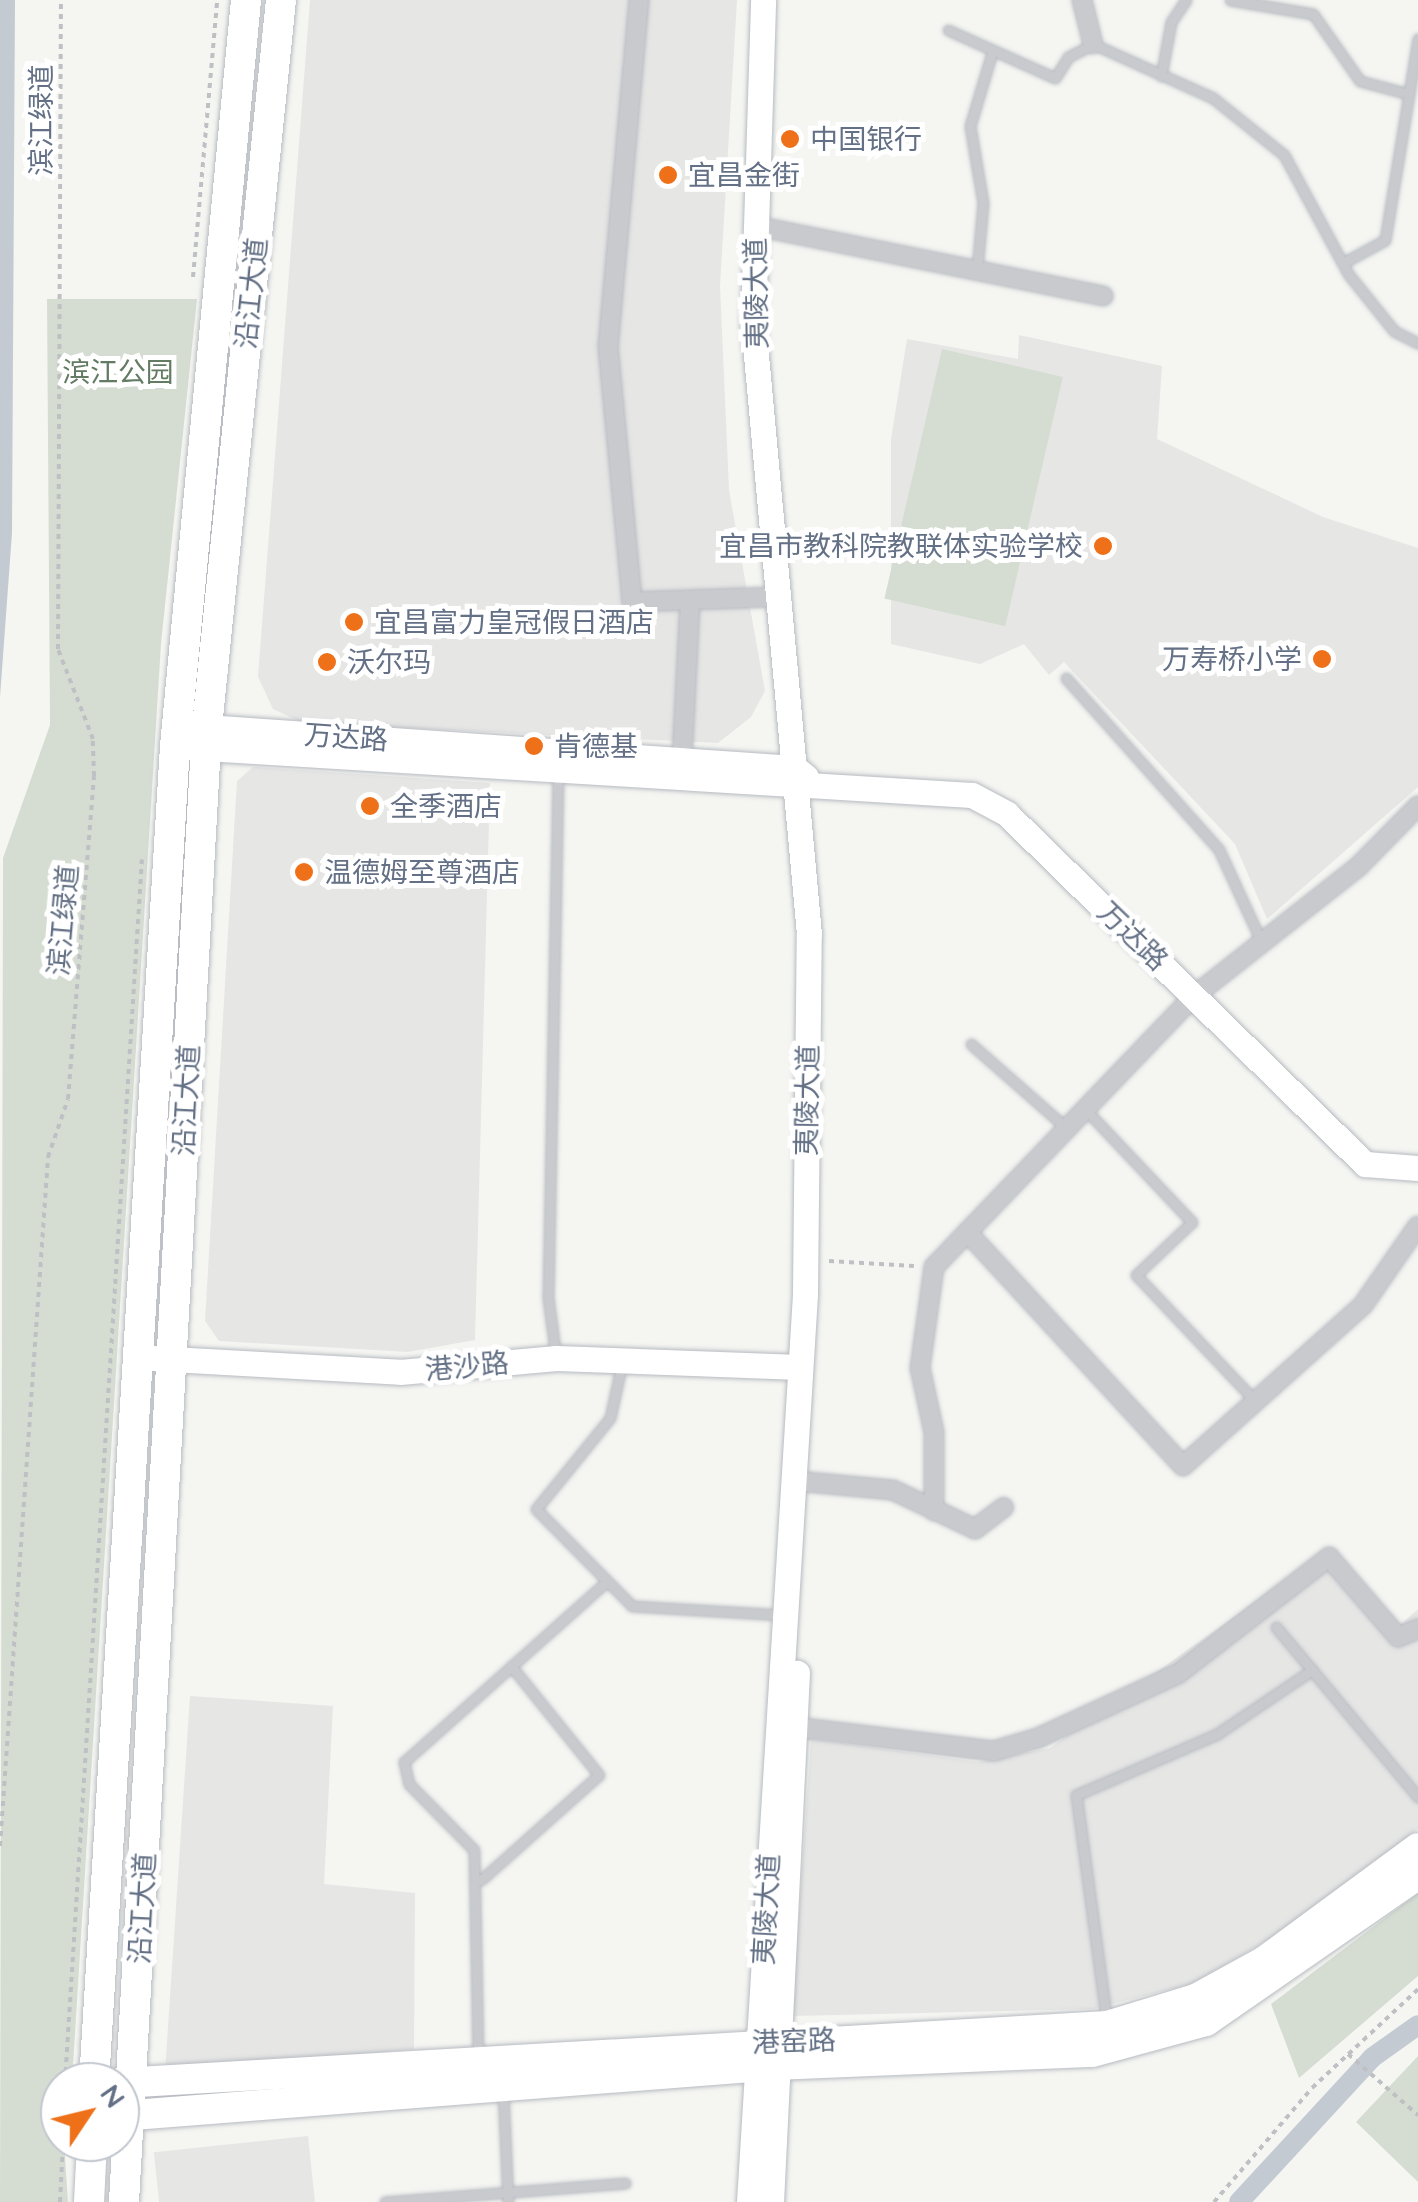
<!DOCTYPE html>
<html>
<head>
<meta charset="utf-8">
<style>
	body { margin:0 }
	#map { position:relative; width:1418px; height:2202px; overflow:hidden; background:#f5f6f2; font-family:Quicksand,"Noto Sans SC",sans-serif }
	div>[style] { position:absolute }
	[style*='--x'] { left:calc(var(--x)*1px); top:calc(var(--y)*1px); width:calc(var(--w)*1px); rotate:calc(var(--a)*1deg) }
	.built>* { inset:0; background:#e6e6e5; transform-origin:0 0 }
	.green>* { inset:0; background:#d5ddd2; transform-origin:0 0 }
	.water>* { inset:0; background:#c3cad2 }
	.canal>* { height:20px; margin:-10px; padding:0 10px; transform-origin:10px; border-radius:10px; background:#c3cad2 }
	.path>* { height:4px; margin-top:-2px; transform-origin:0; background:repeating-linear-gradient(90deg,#bfc0c3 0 5px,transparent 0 10px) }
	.roads { filter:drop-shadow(0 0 2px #b7bbc1) drop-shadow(0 0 2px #b7bbc1) }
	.lane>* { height:9px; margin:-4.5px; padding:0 4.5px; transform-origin:4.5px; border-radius:4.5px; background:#c8cace }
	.street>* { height:18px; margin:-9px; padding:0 9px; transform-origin:9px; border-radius:9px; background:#c8cace }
	.secondary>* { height:25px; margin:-12.5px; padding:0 12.5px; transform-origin:12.5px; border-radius:12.5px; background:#fff }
	.primary>* { height:30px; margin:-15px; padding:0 15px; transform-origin:15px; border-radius:15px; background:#fff }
	.dots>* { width:28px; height:28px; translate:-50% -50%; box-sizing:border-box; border:5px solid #fff; border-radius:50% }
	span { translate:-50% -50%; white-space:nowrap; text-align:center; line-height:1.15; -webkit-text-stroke:10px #fff; paint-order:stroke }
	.street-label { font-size:28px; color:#637085 }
	.poi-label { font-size:28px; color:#637085 }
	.left { translate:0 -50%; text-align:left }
	.right { translate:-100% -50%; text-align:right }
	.park-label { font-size:28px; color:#627b62 }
	.north { position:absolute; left:40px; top:2062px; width:100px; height:100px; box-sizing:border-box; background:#fff; border:2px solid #c1c6ce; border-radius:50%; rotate:55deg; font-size:28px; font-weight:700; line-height:40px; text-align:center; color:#637085 }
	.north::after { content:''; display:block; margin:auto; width:35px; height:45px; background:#ee7019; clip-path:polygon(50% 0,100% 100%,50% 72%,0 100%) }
</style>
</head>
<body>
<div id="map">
	<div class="built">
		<div style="clip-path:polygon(310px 0,737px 0,720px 286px,729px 490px,765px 691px,751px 717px,718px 743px,303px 723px,273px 709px,258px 677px)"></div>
		<div style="clip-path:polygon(1019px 335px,1162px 366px,1157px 439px,1323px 517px,1418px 548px,1418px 787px,1267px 919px,1235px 844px,1064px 662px,1049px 675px,1024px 644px,980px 664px,891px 644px,891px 439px,907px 339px,1018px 359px)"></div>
		<div style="clip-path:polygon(253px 767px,490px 783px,475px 1340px,408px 1352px,219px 1341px,205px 1321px,237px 781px)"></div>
		<div style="clip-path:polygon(1330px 1548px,1399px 1626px,1418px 1609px,1418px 1829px,1288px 1928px,1194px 1983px,1093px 2009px,792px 2016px,811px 1739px,978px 1762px,1050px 1748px)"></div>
		<div style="clip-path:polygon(190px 1696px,333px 1706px,324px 1884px,415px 1893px,414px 2049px,165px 2072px)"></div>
		<div style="left:308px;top:2136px;width:66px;height:155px;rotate:84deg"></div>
	</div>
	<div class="green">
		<div style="clip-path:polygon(47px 299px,197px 299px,161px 644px,72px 2082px,60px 2082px,68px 2202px,0 2202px,3px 858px,50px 725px)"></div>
		<div style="left:942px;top:349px;width:124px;height:256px;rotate:13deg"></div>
		<div style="clip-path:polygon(1418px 1893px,1418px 1976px,1299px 2078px,1271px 2004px)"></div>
		<div style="clip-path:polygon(1418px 2056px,1418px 2182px,1356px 2122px)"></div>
	</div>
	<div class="water">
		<div style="clip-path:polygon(0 0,15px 0,12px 533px,0 697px)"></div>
	</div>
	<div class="canal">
		<div style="--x:1239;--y:2202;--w:197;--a:-47.3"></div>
		<div style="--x:1373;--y:2057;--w:55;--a:-35.4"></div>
	</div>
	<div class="path">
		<div style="--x:193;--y:277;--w:278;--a:-85"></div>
		<div style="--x:829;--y:1261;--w:85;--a:3.4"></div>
		<div style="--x:0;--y:1846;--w:691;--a:-86.01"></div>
		<div style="--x:48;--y:1157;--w:61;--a:-71"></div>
		<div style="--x:68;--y:1099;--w:324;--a:-85.4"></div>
		<div style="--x:94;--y:776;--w:37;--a:-92"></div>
		<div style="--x:93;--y:739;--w:97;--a:-111.3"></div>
		<div style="--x:58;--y:649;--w:649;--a:-89.74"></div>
		<div style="--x:1348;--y:2054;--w:93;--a:41.1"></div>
		<div style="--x:65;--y:2082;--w:1225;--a:-86.4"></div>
		<div style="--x:60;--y:2202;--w:60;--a:-87.1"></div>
		<div style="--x:1214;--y:2202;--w:150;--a:-49.3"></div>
		<div style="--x:1312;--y:2088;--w:145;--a:-43"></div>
	</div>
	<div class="roads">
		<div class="lane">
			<div style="--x:1230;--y:0;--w:84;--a:9.6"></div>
			<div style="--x:1313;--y:14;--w:82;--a:55"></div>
			<div style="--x:1360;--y:81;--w:51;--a:14.9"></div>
			<div style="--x:948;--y:30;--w:117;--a:24.2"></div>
			<div style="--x:1055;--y:78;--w:25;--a:-58"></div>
			<div style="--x:1068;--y:57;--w:28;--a:-27"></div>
			<div style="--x:1093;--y:44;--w:132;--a:24.2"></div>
			<div style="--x:1213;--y:98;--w:91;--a:38.8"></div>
			<div style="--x:1284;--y:155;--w:136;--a:61.6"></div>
			<div style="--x:1349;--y:275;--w:72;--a:51.2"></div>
			<div style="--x:1394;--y:331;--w:27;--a:27"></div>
			<div style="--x:1161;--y:76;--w:55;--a:-79.5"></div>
			<div style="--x:1171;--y:22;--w:27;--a:-56"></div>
			<div style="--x:1343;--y:263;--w:48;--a:-28.7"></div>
			<div style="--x:1385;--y:240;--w:204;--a:-80.7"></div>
			<div style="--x:977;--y:269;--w:66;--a:-84.8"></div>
			<div style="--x:983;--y:203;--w:78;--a:-99.6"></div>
			<div style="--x:970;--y:126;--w:73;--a:-73.3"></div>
			<div style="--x:1066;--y:678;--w:230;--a:48.3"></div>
			<div style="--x:1219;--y:850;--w:102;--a:65.2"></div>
			<div style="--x:971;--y:1044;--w:124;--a:41.4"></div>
			<div style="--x:1085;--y:1109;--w:156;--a:46.6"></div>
			<div style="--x:1192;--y:1222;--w:77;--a:136.6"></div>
			<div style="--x:1136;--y:1275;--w:176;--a:46.6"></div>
			<div style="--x:556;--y:1357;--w:60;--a:-97.7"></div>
			<div style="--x:548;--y:1298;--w:525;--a:-88.91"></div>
			<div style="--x:622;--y:1363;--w:56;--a:102.3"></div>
			<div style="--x:610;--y:1418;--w:117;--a:129.1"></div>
			<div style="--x:536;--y:1509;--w:136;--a:45.3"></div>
			<div style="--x:632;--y:1606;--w:152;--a:3.4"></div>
			<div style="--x:1276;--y:1627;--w:222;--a:50.1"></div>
			<div style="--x:481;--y:1880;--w:158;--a:-41.7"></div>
			<div style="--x:599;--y:1775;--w:140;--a:-128.9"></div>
			<div style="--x:1107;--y:2023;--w:230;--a:-97.7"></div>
			<div style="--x:1076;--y:1795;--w:154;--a:-23.4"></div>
			<div style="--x:1217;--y:1734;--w:115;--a:-34"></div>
			<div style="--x:478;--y:2059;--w:209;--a:-91.1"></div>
			<div style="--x:474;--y:1850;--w:93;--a:-134.6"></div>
			<div style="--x:409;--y:1784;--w:23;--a:-103"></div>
			<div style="--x:404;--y:1762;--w:272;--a:-41.7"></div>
			<div style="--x:503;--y:2091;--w:111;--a:87.4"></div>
			<div style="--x:385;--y:2202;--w:241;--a:-4.5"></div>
		</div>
		<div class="street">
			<div style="--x:639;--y:0;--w:347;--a:95.1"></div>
			<div style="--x:608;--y:346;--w:257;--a:84.6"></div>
			<div style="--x:632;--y:602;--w:146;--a:-2"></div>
			<div style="--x:1082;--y:0;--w:45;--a:76"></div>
			<div style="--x:771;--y:229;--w:339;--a:11.4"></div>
			<div style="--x:682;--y:760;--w:160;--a:-87.1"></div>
			<div style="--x:967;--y:1232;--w:318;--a:47.3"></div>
			<div style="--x:1183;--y:1466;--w:241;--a:-41.8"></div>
			<div style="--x:1363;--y:1305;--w:96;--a:-55.2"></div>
			<div style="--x:807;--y:1482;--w:86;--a:5.3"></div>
			<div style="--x:893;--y:1490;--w:91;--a:25.4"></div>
			<div style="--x:975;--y:1529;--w:36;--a:-37"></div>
			<div style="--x:934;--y:1511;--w:79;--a:-90"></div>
			<div style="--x:934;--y:1432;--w:66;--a:-102.3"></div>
			<div style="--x:920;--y:1368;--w:102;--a:-82.1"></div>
			<div style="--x:934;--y:1267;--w:376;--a:-46.2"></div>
			<div style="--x:1194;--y:996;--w:209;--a:-38.2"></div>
			<div style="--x:1358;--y:867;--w:86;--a:-45.5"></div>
			<div style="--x:795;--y:1727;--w:200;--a:6.9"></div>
			<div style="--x:994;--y:1751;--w:46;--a:-16.5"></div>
			<div style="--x:1038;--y:1738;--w:155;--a:-24.7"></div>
			<div style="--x:1179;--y:1673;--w:190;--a:-37.7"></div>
			<div style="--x:1329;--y:1557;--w:106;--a:49.2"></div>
			<div style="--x:1398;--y:1637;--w:22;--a:-22"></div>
		</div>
		<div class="secondary">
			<div style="--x:191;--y:726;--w:605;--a:3.98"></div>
			<div style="--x:795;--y:768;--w:14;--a:39"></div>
			<div style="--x:189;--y:747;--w:784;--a:3.51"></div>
			<div style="--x:972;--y:795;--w:40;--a:28"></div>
			<div style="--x:1007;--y:814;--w:501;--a:44.35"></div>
			<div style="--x:1365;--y:1164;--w:53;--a:4.3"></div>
			<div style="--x:135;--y:1357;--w:265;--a:3.2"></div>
			<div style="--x:400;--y:1372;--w:157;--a:-5.1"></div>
			<div style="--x:556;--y:1358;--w:244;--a:2.1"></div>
			<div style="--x:749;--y:2202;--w:911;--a:-86.47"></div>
			<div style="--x:805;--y:1293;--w:359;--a:-89.4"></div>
			<div style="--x:809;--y:934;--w:615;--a:-95.23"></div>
			<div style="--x:753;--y:322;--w:322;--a:-88.2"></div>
			<div style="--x:771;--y:2202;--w:530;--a:-87.19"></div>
		</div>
		<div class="primary">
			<div style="--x:94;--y:2082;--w:1338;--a:-86.53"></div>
			<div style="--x:175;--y:746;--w:749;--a:-84.56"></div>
			<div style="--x:120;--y:2083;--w:989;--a:-3.31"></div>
			<div style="--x:1107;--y:2026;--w:93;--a:-16.9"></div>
			<div style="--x:1196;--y:1999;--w:79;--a:-28.8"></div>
			<div style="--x:1265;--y:1961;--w:190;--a:-36.4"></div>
			<div style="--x:120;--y:2116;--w:659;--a:-4.44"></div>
			<div style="--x:777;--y:2065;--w:315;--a:-2.4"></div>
			<div style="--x:1092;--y:2052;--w:118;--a:-15.2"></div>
			<div style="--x:1206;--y:2021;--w:258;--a:-34.7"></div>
			<div style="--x:89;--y:2202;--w:60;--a:-87.1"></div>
			<div style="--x:124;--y:2202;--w:1477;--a:-86.78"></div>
			<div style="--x:207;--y:727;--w:731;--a:-84.19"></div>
		</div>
	</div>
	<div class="dots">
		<div style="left:790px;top:139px;background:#ee7019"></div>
		<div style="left:668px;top:175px;background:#ee7019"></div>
		<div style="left:1103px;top:546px;background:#ee7019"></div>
		<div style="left:354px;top:622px;background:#ee7019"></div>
		<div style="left:1322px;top:659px;background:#ee7019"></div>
		<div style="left:327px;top:662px;background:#ee7019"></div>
		<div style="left:534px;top:746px;background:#ee7019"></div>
		<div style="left:370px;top:806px;background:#ee7019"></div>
		<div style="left:304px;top:872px;background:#ee7019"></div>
	</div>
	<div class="street-label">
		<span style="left:41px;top:120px;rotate:-90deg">滨江绿道</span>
		<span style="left:251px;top:293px;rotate:-84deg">沿江大道</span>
		<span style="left:756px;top:293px;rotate:-91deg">夷陵大道</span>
		<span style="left:346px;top:737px;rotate:4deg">万达路</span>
		<span style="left:63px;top:920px;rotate:-85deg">滨江绿道</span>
		<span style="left:1133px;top:936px;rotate:44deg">万达路</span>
		<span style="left:186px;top:1100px;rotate:-87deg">沿江大道</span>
		<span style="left:807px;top:1100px;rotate:-89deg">夷陵大道</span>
		<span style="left:467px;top:1366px;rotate:-5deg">港沙路</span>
		<span style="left:142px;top:1908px;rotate:-87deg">沿江大道</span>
		<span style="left:766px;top:1909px;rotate:-87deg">夷陵大道</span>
		<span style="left:794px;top:2041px;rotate:-2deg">港窑路</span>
	</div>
	<div class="poi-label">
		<span class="left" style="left:810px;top:139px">中国银行</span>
		<span class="left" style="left:688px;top:175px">宜昌金街</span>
		<span class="right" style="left:1083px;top:546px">宜昌市教科院教联体实验学校</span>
		<span class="left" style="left:374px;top:622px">宜昌富力皇冠假日酒店</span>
		<span class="right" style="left:1302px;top:659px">万寿桥小学</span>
		<span class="left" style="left:347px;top:662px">沃尔玛</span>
		<span class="left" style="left:554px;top:746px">肯德基</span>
		<span class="left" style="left:390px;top:806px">全季酒店</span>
		<span class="left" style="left:324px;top:872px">温德姆至尊酒店</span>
	</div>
	<div class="park-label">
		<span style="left:118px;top:372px">滨江公园</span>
	</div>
	<div class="north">N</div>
</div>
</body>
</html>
